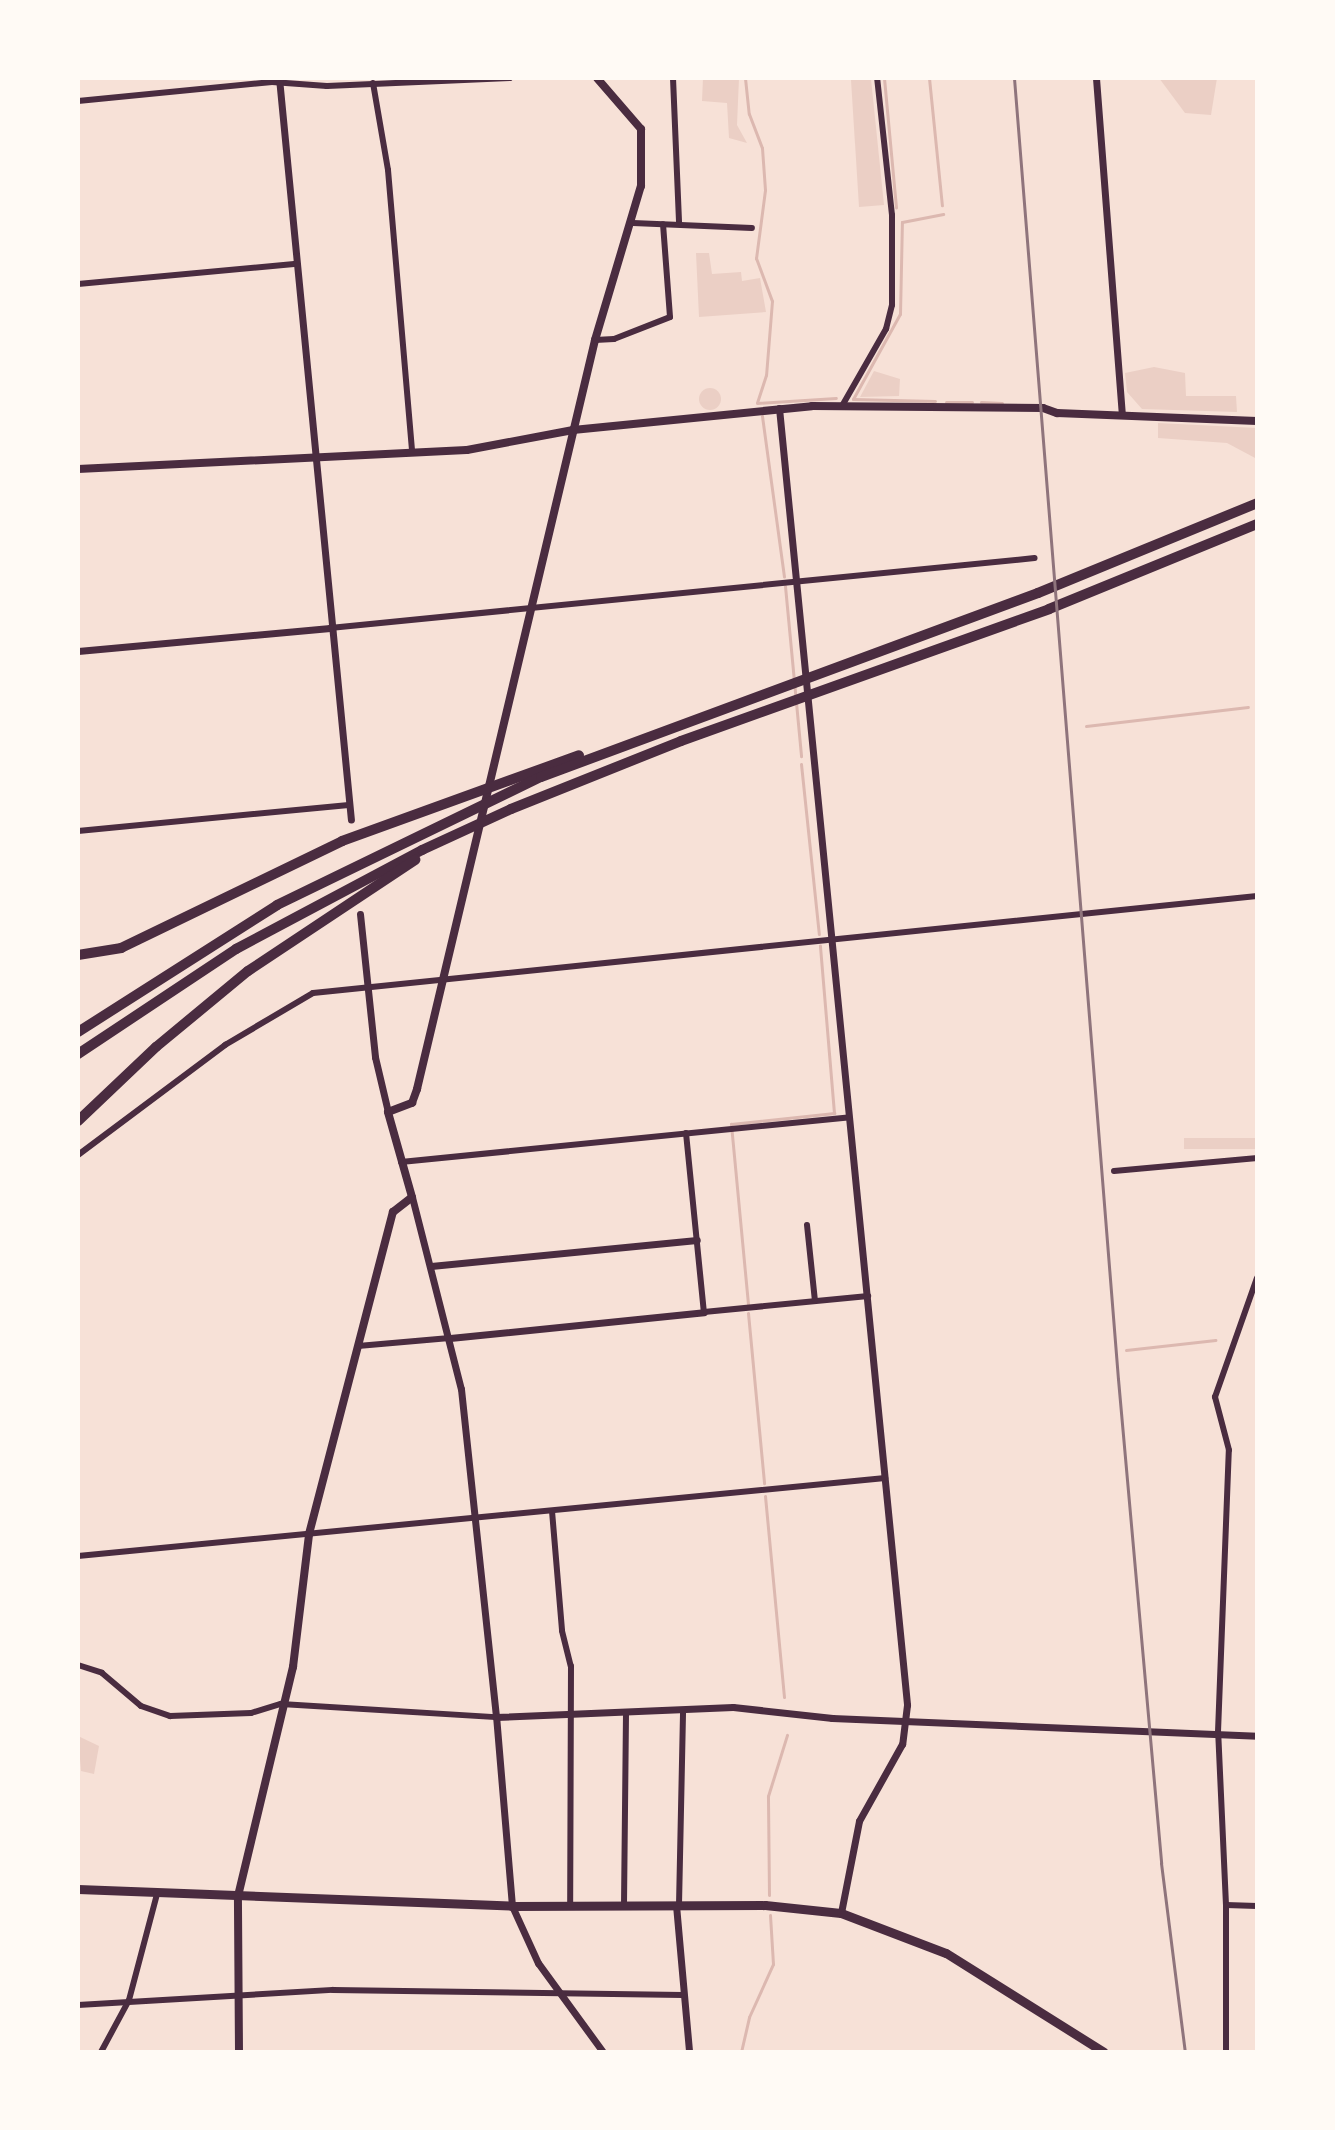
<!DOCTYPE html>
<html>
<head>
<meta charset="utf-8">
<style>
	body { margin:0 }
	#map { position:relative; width:1335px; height:2130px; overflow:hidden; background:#f7e1d7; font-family:"Fira Sans Condensed",sans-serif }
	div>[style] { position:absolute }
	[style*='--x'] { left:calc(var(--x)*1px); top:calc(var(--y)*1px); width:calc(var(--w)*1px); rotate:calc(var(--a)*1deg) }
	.green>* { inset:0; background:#ebcfc5; transform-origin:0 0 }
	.round { border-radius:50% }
	.stream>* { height:3px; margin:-1.5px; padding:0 1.5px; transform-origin:1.5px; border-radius:1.5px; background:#dcb8b0 }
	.minor>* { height:6px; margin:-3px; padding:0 3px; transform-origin:3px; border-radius:3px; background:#4a2c40 }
	.tertiary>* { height:7px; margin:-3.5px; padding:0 3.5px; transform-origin:3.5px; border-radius:3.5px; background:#4a2c40 }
	.secondary>* { height:8px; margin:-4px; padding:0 4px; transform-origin:4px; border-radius:4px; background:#4a2c40 }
	.trunk>* { height:9px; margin:-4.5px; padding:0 4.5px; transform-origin:4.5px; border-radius:4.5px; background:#4a2c40 }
	.motorway>* { height:10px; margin:-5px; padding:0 5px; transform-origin:5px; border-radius:5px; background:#4a2c40 }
	.rail>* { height:3px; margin:-1.5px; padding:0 1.5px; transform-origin:1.5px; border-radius:1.5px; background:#8f747c }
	span { translate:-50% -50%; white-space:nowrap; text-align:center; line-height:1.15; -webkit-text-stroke:6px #fffaf5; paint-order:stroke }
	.frame { position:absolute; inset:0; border:80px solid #fffaf5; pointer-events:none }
</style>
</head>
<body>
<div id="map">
	<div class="green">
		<div style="clip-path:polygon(703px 78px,739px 78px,737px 125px,747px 143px,729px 138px,727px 103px,702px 101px)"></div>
		<div style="clip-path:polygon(1159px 78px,1217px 78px,1211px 115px,1185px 113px)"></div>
		<div style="clip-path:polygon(871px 79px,884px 205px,859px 207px,851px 80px)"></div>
		<div style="clip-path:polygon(696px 253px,709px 253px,712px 274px,741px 272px,742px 281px,760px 278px,766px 312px,699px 317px)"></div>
		<div style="clip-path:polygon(1154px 367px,1185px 373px,1186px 396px,1236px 396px,1237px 412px,1142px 409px,1127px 392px,1125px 373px)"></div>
		<div style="clip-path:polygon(874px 371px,900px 379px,899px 396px,860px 397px)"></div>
		<div class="round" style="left:699px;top:388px;width:22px;height:22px"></div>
		<div style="clip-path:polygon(1158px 423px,1257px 428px,1257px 459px,1227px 443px,1158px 438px)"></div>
		<div style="left:1257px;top:1138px;width:11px;height:73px;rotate:90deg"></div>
		<div style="clip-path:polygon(78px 1736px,99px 1746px,94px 1774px,81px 1771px)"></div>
	</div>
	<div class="stream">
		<div style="--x:745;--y:78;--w:36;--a:84"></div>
		<div style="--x:749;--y:114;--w:36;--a:69"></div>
		<div style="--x:762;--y:148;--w:42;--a:85.9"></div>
		<div style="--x:765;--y:190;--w:69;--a:97.5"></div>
		<div style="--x:756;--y:258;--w:46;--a:69.6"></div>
		<div style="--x:772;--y:301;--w:74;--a:94.6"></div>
		<div style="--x:766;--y:375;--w:29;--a:108"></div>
		<div style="--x:757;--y:403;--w:79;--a:-3.6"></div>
		<div style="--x:884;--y:78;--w:130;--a:84.7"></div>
		<div style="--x:929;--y:78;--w:128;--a:84.2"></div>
		<div style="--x:935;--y:401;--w:82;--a:-178.6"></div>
		<div style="--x:853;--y:399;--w:97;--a:-61.1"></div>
		<div style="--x:900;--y:314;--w:92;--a:-88.8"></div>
		<div style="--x:902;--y:222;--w:42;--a:-11"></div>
		<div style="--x:946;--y:402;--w:26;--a:0"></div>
		<div style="--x:981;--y:402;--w:21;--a:3"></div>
		<div style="--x:762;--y:416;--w:162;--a:82.2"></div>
		<div style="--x:785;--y:586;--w:171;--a:84.6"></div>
		<div style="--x:1086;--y:726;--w:163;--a:-6.7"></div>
		<div style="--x:801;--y:764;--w:171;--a:84"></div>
		<div style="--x:748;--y:1304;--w:181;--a:-95.4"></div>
		<div style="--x:731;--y:1124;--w:104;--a:-6.1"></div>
		<div style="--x:834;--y:1113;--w:168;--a:-94.8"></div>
		<div style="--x:748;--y:1313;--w:171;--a:84.6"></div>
		<div style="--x:1126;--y:1350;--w:90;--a:-6.4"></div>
		<div style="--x:765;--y:1496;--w:202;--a:84.6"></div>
		<div style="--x:769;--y:1895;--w:99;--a:-90.6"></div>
		<div style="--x:768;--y:1796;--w:64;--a:-72.7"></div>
		<div style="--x:741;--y:2052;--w:36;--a:-77"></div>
		<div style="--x:749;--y:2017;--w:58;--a:-65.6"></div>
		<div style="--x:773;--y:1964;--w:49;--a:-93.5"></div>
	</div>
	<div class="minor">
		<div style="--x:673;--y:78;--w:145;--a:87.6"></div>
		<div style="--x:373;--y:83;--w:88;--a:80.2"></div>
		<div style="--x:388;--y:170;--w:283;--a:85.1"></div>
		<div style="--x:78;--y:101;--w:195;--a:-5.6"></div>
		<div style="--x:272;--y:82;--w:55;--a:4.2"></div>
		<div style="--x:327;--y:86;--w:183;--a:-2.5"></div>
		<div style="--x:633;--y:223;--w:119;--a:2.4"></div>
		<div style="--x:78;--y:284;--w:217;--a:-5.3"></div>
		<div style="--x:595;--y:340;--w:19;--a:-3"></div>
		<div style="--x:614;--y:339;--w:60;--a:-21.4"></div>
		<div style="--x:670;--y:317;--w:93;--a:-94.3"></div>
		<div style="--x:842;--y:406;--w:89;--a:-60.3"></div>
		<div style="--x:886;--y:329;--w:25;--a:-76"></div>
		<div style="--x:892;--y:305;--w:90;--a:-90"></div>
		<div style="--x:892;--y:215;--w:138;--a:-96.2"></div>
		<div style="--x:330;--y:628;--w:708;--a:-5.67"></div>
		<div style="--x:78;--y:831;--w:272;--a:-5.5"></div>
		<div style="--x:686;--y:1133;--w:180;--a:84.3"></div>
		<div style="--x:704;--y:1312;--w:165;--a:-5.6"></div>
		<div style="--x:78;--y:1155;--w:184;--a:-36.8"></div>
		<div style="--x:225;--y:1045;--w:102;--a:-30.6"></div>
		<div style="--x:313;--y:993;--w:949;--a:-5.87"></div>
		<div style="--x:401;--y:1162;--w:449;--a:-5.7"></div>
		<div style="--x:1114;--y:1171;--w:144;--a:-5.2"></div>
		<div style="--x:807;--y:1225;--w:76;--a:84"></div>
		<div style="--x:358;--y:1346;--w:92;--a:-5"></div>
		<div style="--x:552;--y:1511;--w:120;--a:85.2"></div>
		<div style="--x:562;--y:1631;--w:36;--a:76"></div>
		<div style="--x:571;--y:1666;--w:240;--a:90.2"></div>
		<div style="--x:78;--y:1556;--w:811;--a:-5.52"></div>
		<div style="--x:78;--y:1665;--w:25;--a:18"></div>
		<div style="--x:102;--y:1673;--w:51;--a:40.2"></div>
		<div style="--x:141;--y:1706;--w:31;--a:19"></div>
		<div style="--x:170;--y:1716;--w:81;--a:-2.1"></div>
		<div style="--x:251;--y:1713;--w:31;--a:-17"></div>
		<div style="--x:281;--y:1704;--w:215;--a:3.5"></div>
		<div style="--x:624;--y:1905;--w:192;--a:-89.4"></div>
		<div style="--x:679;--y:1905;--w:195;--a:-88.8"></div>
		<div style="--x:1226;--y:1905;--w:173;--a:-92.6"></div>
		<div style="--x:1218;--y:1732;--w:282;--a:-87.8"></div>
		<div style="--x:1229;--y:1450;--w:55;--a:-104.8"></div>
		<div style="--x:1215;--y:1397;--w:126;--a:-70.6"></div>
		<div style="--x:78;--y:2005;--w:255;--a:-3.4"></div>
		<div style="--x:333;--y:1990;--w:350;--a:0.8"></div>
		<div style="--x:101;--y:2052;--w:59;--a:-61.7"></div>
		<div style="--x:129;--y:2000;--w:110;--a:-75.2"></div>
		<div style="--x:1226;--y:2052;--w:147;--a:-90"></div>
		<div style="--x:1226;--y:1905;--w:31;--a:2"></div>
	</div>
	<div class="tertiary">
		<div style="--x:279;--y:78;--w:745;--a:84.46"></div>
		<div style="--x:1096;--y:78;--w:336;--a:85.6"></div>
		<div style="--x:779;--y:408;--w:1303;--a:84.36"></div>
		<div style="--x:907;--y:1705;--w:39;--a:97"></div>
		<div style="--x:902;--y:1744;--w:88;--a:119.2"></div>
		<div style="--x:859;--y:1821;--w:94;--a:101.1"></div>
		<div style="--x:78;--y:651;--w:253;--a:-5.2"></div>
		<div style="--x:360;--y:914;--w:144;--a:84"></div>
		<div style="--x:375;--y:1057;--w:57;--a:76.7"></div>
		<div style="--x:412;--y:1197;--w:198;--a:75.7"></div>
		<div style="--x:461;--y:1389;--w:330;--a:83.9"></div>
		<div style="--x:431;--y:1266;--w:267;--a:-5.6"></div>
		<div style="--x:450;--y:1338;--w:255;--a:-5.8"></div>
		<div style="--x:676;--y:1905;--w:148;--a:84.9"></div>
		<div style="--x:603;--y:2052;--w:110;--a:-126.1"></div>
		<div style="--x:538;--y:1963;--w:63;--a:-114.5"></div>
		<div style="--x:512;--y:1906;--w:190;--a:-94.8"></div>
		<div style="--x:496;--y:1717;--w:237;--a:-2.4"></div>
		<div style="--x:733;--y:1707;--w:100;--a:6.3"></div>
		<div style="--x:832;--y:1718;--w:425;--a:2.4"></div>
	</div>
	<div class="secondary">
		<div style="--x:78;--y:469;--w:389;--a:-2.8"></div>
		<div style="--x:467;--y:450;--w:108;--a:-10.7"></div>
		<div style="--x:573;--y:430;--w:240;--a:-5.7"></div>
		<div style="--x:812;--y:406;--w:231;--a:0.5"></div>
		<div style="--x:1043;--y:408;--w:15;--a:20"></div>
		<div style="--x:1057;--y:413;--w:200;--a:2.3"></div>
		<div style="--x:239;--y:2052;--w:156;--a:-90.4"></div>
		<div style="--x:238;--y:1896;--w:236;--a:-76.5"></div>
		<div style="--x:293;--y:1667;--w:134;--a:-83.1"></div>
		<div style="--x:309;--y:1534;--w:333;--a:-75.4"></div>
		<div style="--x:393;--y:1212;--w:24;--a:-38"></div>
		<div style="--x:412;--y:1197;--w:88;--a:-105.8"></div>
		<div style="--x:388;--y:1112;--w:26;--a:-21"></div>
		<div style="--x:412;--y:1103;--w:15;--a:-70"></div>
		<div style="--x:417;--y:1089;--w:770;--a:-76.63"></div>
		<div style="--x:595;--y:340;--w:161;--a:-73.4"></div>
		<div style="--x:641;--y:186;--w:57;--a:-90"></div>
		<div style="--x:641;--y:129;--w:67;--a:-130.8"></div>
	</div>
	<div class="trunk">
		<div style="--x:78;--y:1889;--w:434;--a:2.2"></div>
		<div style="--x:512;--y:1906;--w:253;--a:-0.2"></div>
		<div style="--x:765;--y:1905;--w:76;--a:6"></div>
		<div style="--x:841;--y:1913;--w:112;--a:20.9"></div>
		<div style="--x:946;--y:1953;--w:186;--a:32.1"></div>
	</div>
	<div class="motorway">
		<div style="--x:78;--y:955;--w:44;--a:-9.2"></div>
		<div style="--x:121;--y:948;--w:246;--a:-25.8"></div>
		<div style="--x:342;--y:841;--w:252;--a:-19.9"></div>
		<div style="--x:78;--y:1032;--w:236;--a:-32.5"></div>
		<div style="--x:277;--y:905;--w:293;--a:-25.9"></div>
		<div style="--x:541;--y:777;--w:530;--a:-20.32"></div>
		<div style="--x:1038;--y:593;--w:237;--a:-22.3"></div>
		<div style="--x:78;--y:1054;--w:190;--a:-33.6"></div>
		<div style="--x:236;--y:949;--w:211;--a:-28"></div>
		<div style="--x:422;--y:850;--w:98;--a:-24.7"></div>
		<div style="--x:511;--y:809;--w:183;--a:-21.8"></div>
		<div style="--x:681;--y:741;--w:391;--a:-19.7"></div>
		<div style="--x:1049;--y:609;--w:225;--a:-22.2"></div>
		<div style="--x:78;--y:1121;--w:108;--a:-43.5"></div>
		<div style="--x:156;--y:1047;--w:119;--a:-39.6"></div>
		<div style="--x:248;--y:971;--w:201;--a:-33.6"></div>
	</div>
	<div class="rail">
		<div style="--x:1014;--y:78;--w:1305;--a:85.43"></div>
		<div style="--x:1118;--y:1379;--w:486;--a:84.9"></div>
		<div style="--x:1161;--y:1863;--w:191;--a:82.8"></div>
	</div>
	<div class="frame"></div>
</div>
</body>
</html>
